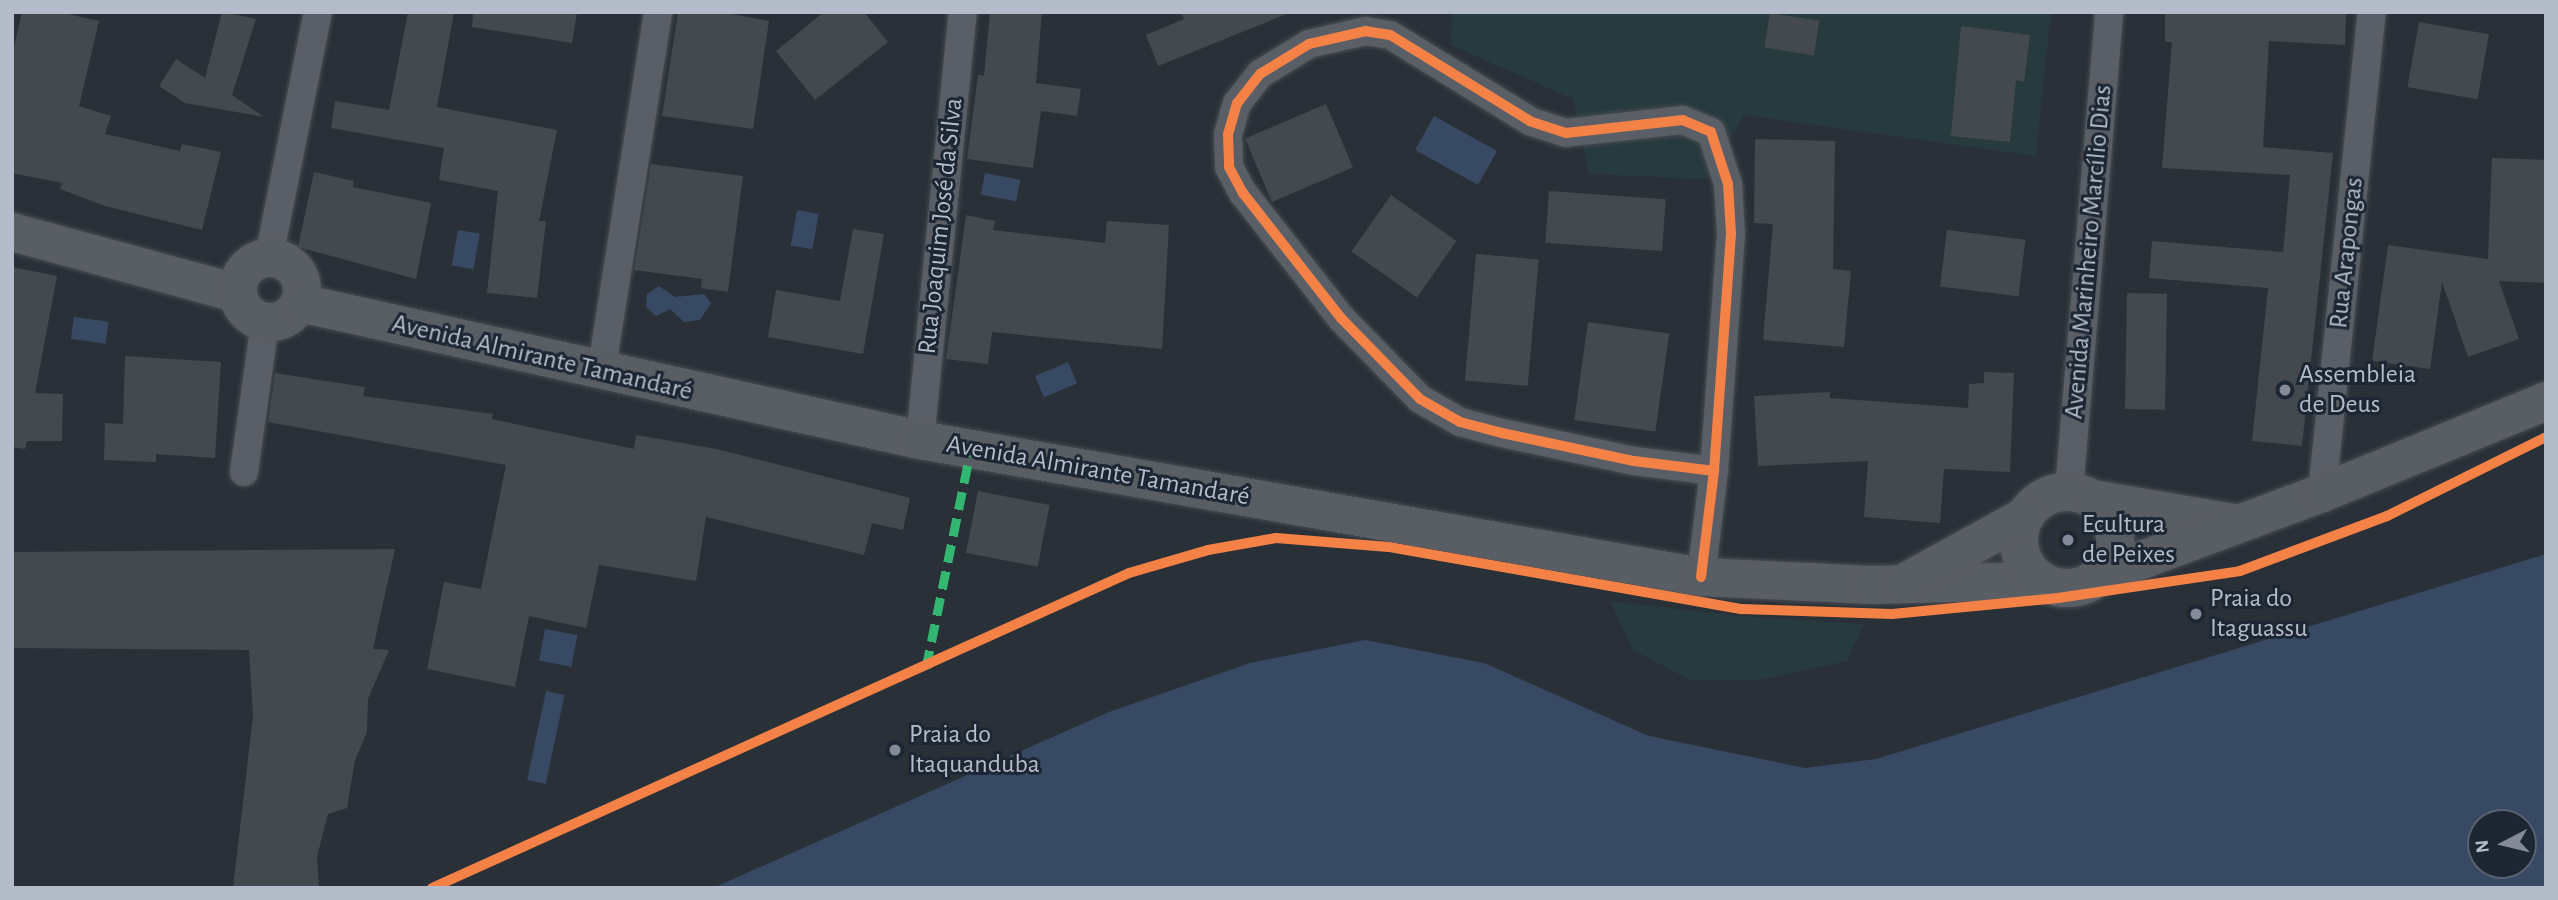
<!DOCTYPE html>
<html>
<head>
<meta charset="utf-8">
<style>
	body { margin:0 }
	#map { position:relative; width:2558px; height:900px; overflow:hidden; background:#2a3038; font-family:"Alegreya Sans",sans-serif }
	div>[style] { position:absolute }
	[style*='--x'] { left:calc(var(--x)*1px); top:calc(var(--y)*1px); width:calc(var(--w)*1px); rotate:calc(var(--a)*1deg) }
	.green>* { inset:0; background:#273a3e }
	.water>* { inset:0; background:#384963; transform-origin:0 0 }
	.building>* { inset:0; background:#444950; transform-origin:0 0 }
	.roads { filter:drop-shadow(0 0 2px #484c53) drop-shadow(0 0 2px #484c53) }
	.street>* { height:28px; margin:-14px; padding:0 14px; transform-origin:14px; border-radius:14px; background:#5a5e66 }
	.secondary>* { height:38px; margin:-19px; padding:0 19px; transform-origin:19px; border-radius:19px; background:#595d64 }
	.secondary>.ring { margin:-19px; padding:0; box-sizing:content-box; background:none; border:38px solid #595d64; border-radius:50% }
	.quiet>* { height:9px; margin-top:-4.5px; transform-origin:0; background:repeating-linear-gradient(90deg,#33b770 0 18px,transparent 0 27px) }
	.cycleway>* { height:10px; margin:-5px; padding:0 5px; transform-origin:5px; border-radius:5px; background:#f48246 }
	.dots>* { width:19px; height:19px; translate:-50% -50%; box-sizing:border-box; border:4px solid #1d2633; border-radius:50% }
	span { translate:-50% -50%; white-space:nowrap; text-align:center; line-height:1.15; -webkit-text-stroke:6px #1d2633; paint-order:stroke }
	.street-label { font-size:26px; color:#b4bcc9 }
	.poi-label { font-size:26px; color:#b4bcc9 }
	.left { translate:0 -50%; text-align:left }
	.frame { position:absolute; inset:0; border:14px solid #b4bcc9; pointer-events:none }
	.north { position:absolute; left:2467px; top:809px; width:70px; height:70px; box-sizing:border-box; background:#1d2633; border:2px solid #59626f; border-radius:50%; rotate:263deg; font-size:19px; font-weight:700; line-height:28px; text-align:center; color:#b4bcc9 }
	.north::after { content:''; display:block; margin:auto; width:24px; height:32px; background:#848b96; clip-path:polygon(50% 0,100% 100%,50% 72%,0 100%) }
</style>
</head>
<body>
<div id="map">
	<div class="green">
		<div style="clip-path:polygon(1452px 12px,2051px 12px,2036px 156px,1744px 115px,1706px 179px,1589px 174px,1573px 99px,1451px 45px)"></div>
		<div style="clip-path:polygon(1610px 601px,1729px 615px,1864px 624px,1847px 661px,1759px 680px,1690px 680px,1633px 650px)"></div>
	</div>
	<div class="water">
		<div style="left:1434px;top:116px;width:72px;height:39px;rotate:29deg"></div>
		<div style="left:985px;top:173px;width:36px;height:22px;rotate:11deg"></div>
		<div style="left:797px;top:210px;width:22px;height:36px;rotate:10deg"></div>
		<div style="left:458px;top:230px;width:22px;height:36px;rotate:10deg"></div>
		<div style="clip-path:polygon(659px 286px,675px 297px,704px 294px,711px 303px,700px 320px,684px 322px,670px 309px,656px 316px,646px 307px,647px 294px)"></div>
		<div style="left:74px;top:317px;width:35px;height:22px;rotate:8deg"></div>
		<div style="left:1068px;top:362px;width:23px;height:36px;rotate:67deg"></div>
		<div style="clip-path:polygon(evenodd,2546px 554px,2546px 888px,713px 888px,1109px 712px,1250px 663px,1365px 640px,1484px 663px,1649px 736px,1805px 768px,1876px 759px,2546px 554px,2481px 823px,2523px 823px,2523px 865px,2481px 865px,2481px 823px)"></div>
		<div style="left:545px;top:629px;width:33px;height:32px;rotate:11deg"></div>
		<div style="left:546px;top:691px;width:19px;height:91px;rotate:12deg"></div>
	</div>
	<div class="building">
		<div style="clip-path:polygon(22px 12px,59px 12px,99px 21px,79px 106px,111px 116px,105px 134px,180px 151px,182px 144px,221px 152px,202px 230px,105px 206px,60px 189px,62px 183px,12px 173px,12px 56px)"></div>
		<div style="clip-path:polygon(222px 12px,256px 19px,232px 95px,264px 117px,185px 103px,159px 86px,176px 59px,205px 78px)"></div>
		<div style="clip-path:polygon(408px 12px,454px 12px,437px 107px,557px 130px,539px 221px,546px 221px,537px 298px,487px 293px,498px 191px,439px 180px,444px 148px,331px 128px,335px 101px,389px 110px)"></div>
		<div style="clip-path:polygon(473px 12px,577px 12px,572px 43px,472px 27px)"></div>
		<div style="clip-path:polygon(678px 12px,720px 12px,769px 21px,753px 129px,662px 116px)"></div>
		<div style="clip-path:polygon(824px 12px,864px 12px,888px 42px,815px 100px,776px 51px)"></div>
		<div style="clip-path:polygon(990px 12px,1042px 12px,1036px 83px,1081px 89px,1077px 116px,1041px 111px,1033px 168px,967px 159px,978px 75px,984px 76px)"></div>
		<div style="clip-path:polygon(1181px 12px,1288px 12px,1289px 13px,1158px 66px,1146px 35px,1184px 19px)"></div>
		<div style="clip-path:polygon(2165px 12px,2346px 12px,2345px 45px,2269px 41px,2263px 147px,2333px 153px,2302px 446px,2252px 441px,2268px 288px,2149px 278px,2152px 241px,2283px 252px,2290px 175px,2162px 168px,2172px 42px,2165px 42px)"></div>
		<div style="left:1770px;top:13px;width:50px;height:35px;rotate:9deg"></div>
		<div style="left:2419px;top:22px;width:71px;height:66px;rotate:10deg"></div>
		<div style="clip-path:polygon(1961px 26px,2030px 35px,2024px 82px,2016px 80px,2010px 142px,1951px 136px)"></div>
		<div style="left:1326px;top:104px;width:69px;height:88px;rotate:67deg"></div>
		<div style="clip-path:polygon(1755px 139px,1835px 141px,1833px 269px,1851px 271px,1844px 347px,1763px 340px,1773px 224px,1754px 223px)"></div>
		<div style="clip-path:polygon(2492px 158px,2546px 160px,2546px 283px,2499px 281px,2519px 339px,2468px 357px,2442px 282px,2430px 369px,2372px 361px,2388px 245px,2488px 259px)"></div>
		<div style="clip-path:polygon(651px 164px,743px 176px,728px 292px,701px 288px,702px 279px,634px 270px)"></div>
		<div style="clip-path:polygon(314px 172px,354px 181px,353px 187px,431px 203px,416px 279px,298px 247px)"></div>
		<div style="left:1549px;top:191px;width:117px;height:52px;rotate:4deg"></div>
		<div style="left:1391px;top:195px;width:80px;height:69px;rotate:35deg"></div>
		<div style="clip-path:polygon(966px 215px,995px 221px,993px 230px,1105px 243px,1107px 221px,1169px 225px,1162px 349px,992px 332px,988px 364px,946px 359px)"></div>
		<div style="clip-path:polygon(853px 229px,884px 234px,863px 354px,768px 337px,776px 290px,840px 301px)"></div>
		<div style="left:1947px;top:230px;width:79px;height:57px;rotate:7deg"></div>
		<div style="left:1476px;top:254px;width:63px;height:127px;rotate:5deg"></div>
		<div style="clip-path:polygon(12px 267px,57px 276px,35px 393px,63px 394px,62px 441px,27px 441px,25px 449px,12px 447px)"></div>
		<div style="left:2127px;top:293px;width:40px;height:116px;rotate:1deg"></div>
		<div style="left:1588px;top:322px;width:82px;height:99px;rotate:8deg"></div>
		<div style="clip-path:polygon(125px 356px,221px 362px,215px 458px,156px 454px,156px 462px,104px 460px,105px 423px,123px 424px)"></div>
		<div style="clip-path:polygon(1984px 372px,2014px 373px,2010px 472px,1944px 469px,1940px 523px,1864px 517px,1868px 461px,1758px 466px,1754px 396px,1830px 392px,1830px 398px,1968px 408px,1969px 384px,1984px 383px)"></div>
		<div style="clip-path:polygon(275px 373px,365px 387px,363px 396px,493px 414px,492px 419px,634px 449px,636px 435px,717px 449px,910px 498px,903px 530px,872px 523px,864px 555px,706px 517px,696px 581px,599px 565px,586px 628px,529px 616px,515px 687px,427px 669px,444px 582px,481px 589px,506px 465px,268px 422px)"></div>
		<div style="left:978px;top:491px;width:73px;height:63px;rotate:11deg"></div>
		<div style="clip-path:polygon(395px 549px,373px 649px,389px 650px,368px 699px,367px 732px,355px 760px,347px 808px,328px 814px,317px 857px,319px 888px,233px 888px,253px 716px,249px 650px,12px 648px,12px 552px)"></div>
	</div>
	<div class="roads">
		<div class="street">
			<div style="--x:269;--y:257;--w:250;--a:-78.7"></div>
			<div style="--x:601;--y:373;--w:365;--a:-81"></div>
			<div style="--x:920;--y:440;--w:430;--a:-84.3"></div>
			<div style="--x:244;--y:472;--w:151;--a:-82"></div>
			<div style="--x:2069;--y:491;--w:481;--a:-85.2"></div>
			<div style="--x:2322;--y:493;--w:484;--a:-84.1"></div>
			<div style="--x:1701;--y:577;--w:107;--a:-83"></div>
			<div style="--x:1714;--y:471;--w:238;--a:-85.9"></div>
			<div style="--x:1731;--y:234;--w:50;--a:-93.4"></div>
			<div style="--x:1728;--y:184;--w:55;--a:-108.1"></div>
			<div style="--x:1711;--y:132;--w:30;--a:-157"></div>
			<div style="--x:1683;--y:120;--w:118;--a:173.7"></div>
			<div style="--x:1566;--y:133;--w:38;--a:-162"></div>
			<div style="--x:1530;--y:121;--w:164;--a:-148.4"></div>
			<div style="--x:1390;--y:35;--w:24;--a:-171"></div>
			<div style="--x:1366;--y:31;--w:58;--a:167.2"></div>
			<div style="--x:1309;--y:44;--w:57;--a:148.5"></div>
			<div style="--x:1260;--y:74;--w:37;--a:128"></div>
			<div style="--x:1237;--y:103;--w:32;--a:106"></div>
			<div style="--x:1228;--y:134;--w:33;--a:88"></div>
			<div style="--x:1229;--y:167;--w:30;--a:62"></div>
			<div style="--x:1243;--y:193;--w:159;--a:51.9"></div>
			<div style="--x:1341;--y:318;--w:113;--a:45.7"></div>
			<div style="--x:1420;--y:399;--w:46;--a:29.9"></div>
			<div style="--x:1460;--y:422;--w:43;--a:14.7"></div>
			<div style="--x:1502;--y:433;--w:135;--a:12"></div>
			<div style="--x:1634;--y:461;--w:81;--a:7.1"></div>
		</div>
		<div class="secondary">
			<div style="--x:12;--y:232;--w:233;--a:15.2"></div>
			<div class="ring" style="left:238px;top:258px;width:26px;height:26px"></div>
			<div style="--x:300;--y:303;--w:635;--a:12.46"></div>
			<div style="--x:920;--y:440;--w:793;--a:9.95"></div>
			<div style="--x:1701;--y:577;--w:171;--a:2.7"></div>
			<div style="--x:1872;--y:585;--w:169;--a:-1.4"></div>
			<div class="ring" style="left:2019px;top:492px;width:58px;height:58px"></div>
			<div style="--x:2093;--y:499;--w:142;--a:9.7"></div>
			<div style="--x:2099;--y:576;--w:238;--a:-20.4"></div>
			<div style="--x:2322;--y:493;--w:242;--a:-22.3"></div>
			<div style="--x:1904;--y:583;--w:137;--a:-28.8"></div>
		</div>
	</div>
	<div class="quiet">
		<div style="--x:926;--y:668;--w:224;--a:-78.4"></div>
	</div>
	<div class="cycleway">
		<div style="--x:1701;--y:577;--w:107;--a:-83"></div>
		<div style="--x:1714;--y:471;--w:238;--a:-85.9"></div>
		<div style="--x:1731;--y:234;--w:50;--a:-93.4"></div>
		<div style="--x:1728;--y:184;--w:55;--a:-108.1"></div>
		<div style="--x:1711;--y:132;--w:30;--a:-157"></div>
		<div style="--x:1683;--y:120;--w:118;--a:173.7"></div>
		<div style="--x:1566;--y:133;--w:38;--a:-162"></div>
		<div style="--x:1530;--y:121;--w:164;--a:-148.4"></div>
		<div style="--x:1390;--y:35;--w:24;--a:-171"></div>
		<div style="--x:1366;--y:31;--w:58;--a:167.2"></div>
		<div style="--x:1309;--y:44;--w:57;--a:148.5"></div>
		<div style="--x:1260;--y:74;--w:37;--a:128"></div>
		<div style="--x:1237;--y:103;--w:32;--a:106"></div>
		<div style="--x:1228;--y:134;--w:33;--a:88"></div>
		<div style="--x:1229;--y:167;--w:30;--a:62"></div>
		<div style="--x:1243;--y:193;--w:159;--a:51.9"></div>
		<div style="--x:1341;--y:318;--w:113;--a:45.7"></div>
		<div style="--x:1420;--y:399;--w:46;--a:29.9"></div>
		<div style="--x:1460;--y:422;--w:43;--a:14.7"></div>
		<div style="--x:1502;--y:433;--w:135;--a:12"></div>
		<div style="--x:1634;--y:461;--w:81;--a:7.1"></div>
		<div style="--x:432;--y:888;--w:765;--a:-24.32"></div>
		<div style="--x:1129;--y:573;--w:82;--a:-16.2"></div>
		<div style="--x:1208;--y:550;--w:69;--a:-10"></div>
		<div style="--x:1276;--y:538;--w:113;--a:4.6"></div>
		<div style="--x:1389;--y:547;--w:358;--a:10"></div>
		<div style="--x:1742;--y:609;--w:150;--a:1.9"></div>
		<div style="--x:1892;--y:614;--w:167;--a:-5.5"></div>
		<div style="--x:2058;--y:598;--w:184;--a:-8.4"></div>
		<div style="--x:2240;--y:571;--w:157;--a:-20.5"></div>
		<div style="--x:2387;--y:516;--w:178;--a:-26.4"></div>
	</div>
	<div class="dots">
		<div style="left:2285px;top:390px;background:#848b96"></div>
		<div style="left:2068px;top:540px;background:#848b96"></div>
		<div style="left:2196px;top:614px;background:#848b96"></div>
		<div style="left:895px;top:750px;background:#848b96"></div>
	</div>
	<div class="street-label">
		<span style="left:941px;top:226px;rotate:-84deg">Rua Joaquim José da Silva</span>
		<span style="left:2089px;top:252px;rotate:-85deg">Avenida Marinheiro Marcílio Dias</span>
		<span style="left:2347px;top:253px;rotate:-84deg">Rua Arapongas</span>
		<span style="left:542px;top:358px;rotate:13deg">Avenida Almirante Tamandaré</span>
		<span style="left:1098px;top:471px;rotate:10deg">Avenida Almirante Tamandaré</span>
	</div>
	<div class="poi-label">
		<span class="left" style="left:2299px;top:390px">Assembleia<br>de Deus</span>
		<span class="left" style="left:2082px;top:540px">Ecultura<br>de Peixes</span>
		<span class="left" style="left:2210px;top:614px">Praia do<br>Itaguassu</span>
		<span class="left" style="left:909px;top:750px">Praia do<br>Itaquanduba</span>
	</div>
	<div class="frame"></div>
	<div class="north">N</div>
</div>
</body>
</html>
